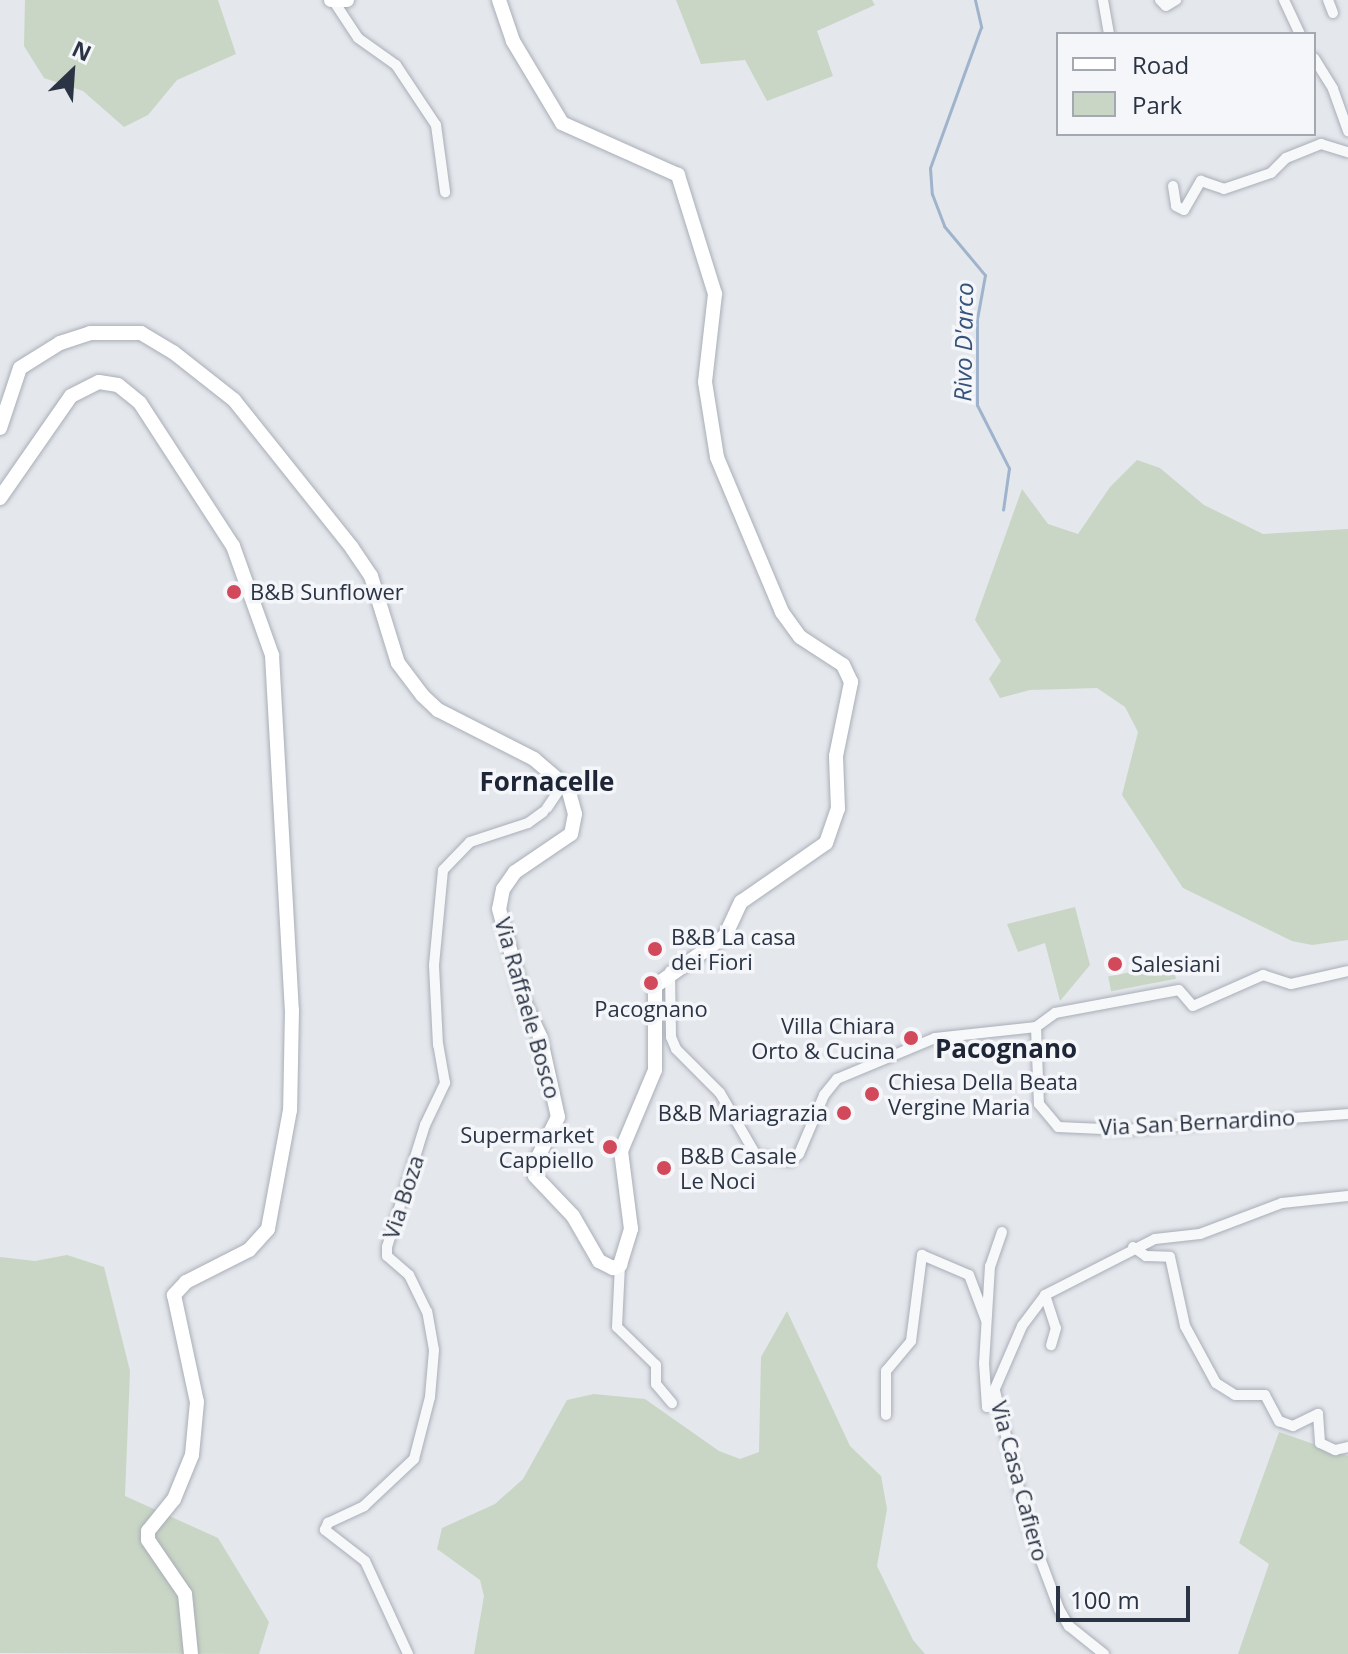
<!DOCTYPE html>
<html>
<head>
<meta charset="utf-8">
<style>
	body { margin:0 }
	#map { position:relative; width:1348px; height:1654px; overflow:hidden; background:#e4e7ec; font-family:"Open Sans",sans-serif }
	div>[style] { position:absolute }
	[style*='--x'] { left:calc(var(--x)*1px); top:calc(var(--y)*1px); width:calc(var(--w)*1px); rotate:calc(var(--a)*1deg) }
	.green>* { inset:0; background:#c9d6c5; transform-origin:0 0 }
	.stream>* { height:3px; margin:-1.5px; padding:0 1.5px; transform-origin:1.5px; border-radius:1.5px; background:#9fb4cc }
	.roads { filter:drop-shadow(0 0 2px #a9aeb7) drop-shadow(0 0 2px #a9aeb7) }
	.street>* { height:10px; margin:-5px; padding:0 5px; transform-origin:5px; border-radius:5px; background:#f7f8fa }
	.secondary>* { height:14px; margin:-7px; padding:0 7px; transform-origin:7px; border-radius:7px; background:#fff }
	.dots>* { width:22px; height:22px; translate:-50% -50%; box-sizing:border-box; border:4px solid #f4f6f9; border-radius:50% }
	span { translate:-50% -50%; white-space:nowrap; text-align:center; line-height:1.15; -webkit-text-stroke:7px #f4f6f9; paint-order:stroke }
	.poi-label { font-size:22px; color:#2b3445 }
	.left { translate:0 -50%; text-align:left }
	.right { translate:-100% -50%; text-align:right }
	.street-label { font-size:22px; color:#2b3445 }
	.water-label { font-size:24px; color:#34527a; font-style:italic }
	.quarter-label { font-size:26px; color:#1d2536; font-weight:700 }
	.legend { position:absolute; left:1056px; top:32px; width:260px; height:104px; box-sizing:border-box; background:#f4f6f9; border:2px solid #a4a8b1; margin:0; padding:10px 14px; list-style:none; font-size:24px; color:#2b3445 }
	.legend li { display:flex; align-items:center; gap:16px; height:40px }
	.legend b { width:40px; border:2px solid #a4a8b1 }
	.north { position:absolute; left:32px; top:32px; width:80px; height:80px; -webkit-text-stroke:6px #f4f6f9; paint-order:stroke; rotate:25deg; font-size:22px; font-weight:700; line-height:32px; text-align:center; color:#2b3445 }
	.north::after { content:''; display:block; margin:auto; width:28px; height:36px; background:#2b3445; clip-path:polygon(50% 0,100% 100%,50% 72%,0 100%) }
	.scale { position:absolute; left:1056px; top:1586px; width:134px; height:36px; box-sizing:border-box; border:4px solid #2b3445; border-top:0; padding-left:10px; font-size:24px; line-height:28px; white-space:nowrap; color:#2b3445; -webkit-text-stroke:6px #f4f6f9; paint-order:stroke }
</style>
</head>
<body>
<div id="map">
	<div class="green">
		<div style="clip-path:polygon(25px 0,218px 0,236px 54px,177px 80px,148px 115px,124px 127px,83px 91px,44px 78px,24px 46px)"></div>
		<div style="clip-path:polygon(676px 0,872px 0,875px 5px,817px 31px,833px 76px,767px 101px,745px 60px,701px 64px)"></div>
		<div style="clip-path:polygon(1137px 460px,1160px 468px,1204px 505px,1263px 534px,1348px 529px,1348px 940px,1312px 945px,1292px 941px,1183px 888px,1122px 795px,1138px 732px,1125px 707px,1097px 688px,1030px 690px,1000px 698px,989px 679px,1001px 661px,975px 620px,1022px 489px,1048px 524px,1078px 534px,1110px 487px)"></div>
		<div style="clip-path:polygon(1075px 907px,1090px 965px,1060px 1001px,1045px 943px,1018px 952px,1007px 924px)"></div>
		<div style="left:1173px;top:964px;width:15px;height:66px;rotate:79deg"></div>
		<div style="clip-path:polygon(67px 1255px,104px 1267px,130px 1371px,125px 1496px,218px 1538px,269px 1622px,259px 1654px,0 1653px,0 1257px,35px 1261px)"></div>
		<div style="clip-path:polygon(787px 1311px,850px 1446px,881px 1476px,887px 1509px,877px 1566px,913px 1640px,925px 1654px,474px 1654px,484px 1596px,480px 1580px,437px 1549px,442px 1528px,495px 1504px,523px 1479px,567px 1400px,594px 1394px,645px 1399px,719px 1451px,740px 1459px,759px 1452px,761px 1357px)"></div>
		<div style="clip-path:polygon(1279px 1432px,1348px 1456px,1348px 1654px,1238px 1654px,1269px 1564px,1239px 1543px)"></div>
	</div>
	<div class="stream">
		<div style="--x:975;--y:0;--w:28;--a:77"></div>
		<div style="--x:981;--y:27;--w:150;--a:109.9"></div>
		<div style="--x:930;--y:168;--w:26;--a:86"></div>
		<div style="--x:932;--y:194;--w:34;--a:69"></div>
		<div style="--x:944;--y:226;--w:64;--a:50.1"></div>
		<div style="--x:985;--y:275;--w:45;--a:100.3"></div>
		<div style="--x:977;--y:319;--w:86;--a:90"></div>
		<div style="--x:977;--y:405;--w:71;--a:63.1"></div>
		<div style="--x:1009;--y:468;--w:42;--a:98.1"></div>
	</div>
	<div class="roads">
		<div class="street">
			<div style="--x:333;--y:0;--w:45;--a:56.7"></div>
			<div style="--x:358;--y:38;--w:47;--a:35.4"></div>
			<div style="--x:396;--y:65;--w:72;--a:56.3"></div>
			<div style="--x:436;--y:125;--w:68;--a:82.3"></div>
			<div style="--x:1103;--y:0;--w:35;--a:80"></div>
			<div style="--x:1160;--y:0;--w:8;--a:45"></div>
			<div style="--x:1166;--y:6;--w:12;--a:-31"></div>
			<div style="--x:1284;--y:0;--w:38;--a:65"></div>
			<div style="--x:1328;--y:0;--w:14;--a:69"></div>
			<div style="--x:1314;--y:58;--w:36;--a:58"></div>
			<div style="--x:1333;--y:89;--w:45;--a:70.3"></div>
			<div style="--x:1173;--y:186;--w:20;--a:81"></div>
			<div style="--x:1176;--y:206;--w:9;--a:27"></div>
			<div style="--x:1184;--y:210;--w:34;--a:-60"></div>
			<div style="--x:1201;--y:181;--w:24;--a:19"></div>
			<div style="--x:1224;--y:189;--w:50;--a:-18.8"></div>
			<div style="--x:1271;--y:173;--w:21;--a:-45"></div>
			<div style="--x:1286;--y:158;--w:38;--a:-22"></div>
			<div style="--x:1321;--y:144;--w:28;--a:17"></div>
			<div style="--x:547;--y:808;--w:30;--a:-56"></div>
			<div style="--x:670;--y:971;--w:66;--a:89.1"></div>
			<div style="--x:671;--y:1037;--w:13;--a:67"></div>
			<div style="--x:676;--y:1049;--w:62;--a:45"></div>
			<div style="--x:720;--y:1093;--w:72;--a:59.9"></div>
			<div style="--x:756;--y:1155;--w:35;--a:10"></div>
			<div style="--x:790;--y:1161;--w:11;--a:-38"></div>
			<div style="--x:799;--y:1154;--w:64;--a:-67"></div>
			<div style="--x:824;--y:1095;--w:21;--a:-51"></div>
			<div style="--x:837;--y:1079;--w:106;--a:-22.7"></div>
			<div style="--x:935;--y:1038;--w:102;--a:-6.2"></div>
			<div style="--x:1036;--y:1027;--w:24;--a:-36"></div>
			<div style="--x:1055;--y:1013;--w:126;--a:-10.5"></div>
			<div style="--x:1179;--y:990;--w:21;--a:49"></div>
			<div style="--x:1193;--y:1006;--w:77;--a:-23.9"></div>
			<div style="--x:1263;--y:975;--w:29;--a:18"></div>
			<div style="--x:1291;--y:984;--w:58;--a:-12.8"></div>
			<div style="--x:1036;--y:1027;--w:77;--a:87.8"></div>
			<div style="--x:1039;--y:1104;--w:30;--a:50"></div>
			<div style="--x:1058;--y:1127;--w:67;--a:2.6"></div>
			<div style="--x:1125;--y:1130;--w:224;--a:-4.1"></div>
			<div style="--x:1002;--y:1232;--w:36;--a:109"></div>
			<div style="--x:990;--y:1266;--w:97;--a:93.5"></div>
			<div style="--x:984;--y:1363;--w:44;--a:86.1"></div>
			<div style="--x:987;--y:1407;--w:88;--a:-66.6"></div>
			<div style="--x:1022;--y:1326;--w:39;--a:-53"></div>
			<div style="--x:1045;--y:1295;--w:123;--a:-27"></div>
			<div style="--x:1155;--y:1239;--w:45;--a:-6.3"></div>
			<div style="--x:1200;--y:1234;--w:88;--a:-20.7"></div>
			<div style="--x:1282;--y:1203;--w:66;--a:-6.1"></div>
			<div style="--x:1133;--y:1247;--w:16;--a:35"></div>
			<div style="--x:1146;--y:1256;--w:24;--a:2"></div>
			<div style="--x:1170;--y:1257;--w:71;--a:77.7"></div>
			<div style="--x:1185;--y:1326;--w:65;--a:61.5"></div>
			<div style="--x:1216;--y:1383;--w:22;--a:32"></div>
			<div style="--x:1235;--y:1395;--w:30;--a:0"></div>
			<div style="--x:1265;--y:1395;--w:30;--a:62"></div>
			<div style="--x:1279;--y:1421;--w:15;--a:20"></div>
			<div style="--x:1293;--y:1426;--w:28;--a:-26"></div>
			<div style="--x:1318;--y:1414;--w:29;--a:86"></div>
			<div style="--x:1320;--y:1443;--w:17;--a:25"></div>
			<div style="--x:1335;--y:1450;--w:13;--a:-13"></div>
			<div style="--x:620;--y:1265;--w:62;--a:92.8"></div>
			<div style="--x:617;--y:1327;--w:54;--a:44.3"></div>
			<div style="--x:656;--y:1365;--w:19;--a:90"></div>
			<div style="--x:656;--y:1384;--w:25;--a:50"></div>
			<div style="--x:1045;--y:1295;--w:35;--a:72"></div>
			<div style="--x:1056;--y:1328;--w:18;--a:106"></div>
			<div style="--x:995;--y:1391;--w:142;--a:76.2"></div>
			<div style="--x:1029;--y:1529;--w:85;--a:69.4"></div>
			<div style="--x:1059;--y:1609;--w:20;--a:60"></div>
			<div style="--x:1069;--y:1626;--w:45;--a:38.7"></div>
			<div style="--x:886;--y:1415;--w:44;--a:-90"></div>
			<div style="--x:886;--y:1371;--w:39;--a:-50"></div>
			<div style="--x:911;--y:1341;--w:87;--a:-82.7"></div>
			<div style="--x:922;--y:1255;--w:51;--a:23.1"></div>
			<div style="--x:969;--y:1275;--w:48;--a:69.3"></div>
			<div style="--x:408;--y:1654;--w:102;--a:-114.8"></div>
			<div style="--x:365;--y:1561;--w:51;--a:-142.2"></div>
			<div style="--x:325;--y:1530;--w:8;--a:-67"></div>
			<div style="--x:328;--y:1523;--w:40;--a:-25"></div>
			<div style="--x:364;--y:1506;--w:69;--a:-43.2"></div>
			<div style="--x:414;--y:1459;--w:64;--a:-75.5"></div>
			<div style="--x:430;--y:1397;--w:47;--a:-85.1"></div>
			<div style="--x:434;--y:1350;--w:39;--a:-100"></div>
			<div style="--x:427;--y:1312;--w:41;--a:-115.9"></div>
			<div style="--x:409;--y:1275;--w:29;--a:-139"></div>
			<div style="--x:387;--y:1256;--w:9;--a:-90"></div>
			<div style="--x:387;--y:1247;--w:128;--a:-72.7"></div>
			<div style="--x:425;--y:1125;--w:47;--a:-64.5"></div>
			<div style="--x:445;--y:1083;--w:39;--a:-100"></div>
			<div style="--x:438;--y:1045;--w:80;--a:-92.9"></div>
			<div style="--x:434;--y:965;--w:95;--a:-84.6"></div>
			<div style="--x:443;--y:870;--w:39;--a:-46"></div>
			<div style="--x:470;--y:842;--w:61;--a:-18.1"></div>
			<div style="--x:528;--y:823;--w:19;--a:-36"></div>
		</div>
		<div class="secondary">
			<div style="--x:331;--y:0;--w:16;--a:0"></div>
			<div style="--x:0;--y:428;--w:63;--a:-71.6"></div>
			<div style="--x:20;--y:368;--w:47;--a:-32"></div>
			<div style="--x:60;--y:343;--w:32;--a:-18"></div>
			<div style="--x:90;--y:333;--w:51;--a:0"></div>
			<div style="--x:141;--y:333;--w:37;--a:31"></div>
			<div style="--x:173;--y:352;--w:78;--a:38.2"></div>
			<div style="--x:234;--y:400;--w:189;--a:51.4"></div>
			<div style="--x:352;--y:548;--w:34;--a:56"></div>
			<div style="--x:371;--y:576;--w:91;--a:72.8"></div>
			<div style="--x:398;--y:663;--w:41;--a:52.9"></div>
			<div style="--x:423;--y:696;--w:21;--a:43"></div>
			<div style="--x:438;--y:710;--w:108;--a:27"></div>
			<div style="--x:534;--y:759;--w:45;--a:40.5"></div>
			<div style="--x:568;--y:788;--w:27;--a:75"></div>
			<div style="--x:575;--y:814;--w:20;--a:101"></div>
			<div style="--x:571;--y:834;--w:68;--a:145.8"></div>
			<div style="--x:515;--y:872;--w:21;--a:125"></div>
			<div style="--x:503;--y:889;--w:20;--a:101"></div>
			<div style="--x:499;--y:909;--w:98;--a:74.7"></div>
			<div style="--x:525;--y:1004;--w:35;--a:65"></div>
			<div style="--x:540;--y:1036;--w:83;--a:77.5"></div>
			<div style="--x:558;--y:1117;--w:56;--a:116.6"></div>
			<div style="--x:533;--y:1167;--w:9;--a:77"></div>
			<div style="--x:535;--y:1176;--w:55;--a:46.5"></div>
			<div style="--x:573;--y:1216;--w:52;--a:60"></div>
			<div style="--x:599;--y:1261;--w:16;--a:27"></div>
			<div style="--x:613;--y:1268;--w:8;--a:-23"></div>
			<div style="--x:620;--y:1265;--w:38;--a:-73"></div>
			<div style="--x:631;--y:1229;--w:79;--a:-97.3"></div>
			<div style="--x:621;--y:1151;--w:88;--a:-67.2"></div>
			<div style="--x:655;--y:1070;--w:84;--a:-90"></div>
			<div style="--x:655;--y:986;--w:86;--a:-35.5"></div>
			<div style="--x:725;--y:936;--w:38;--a:-65"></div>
			<div style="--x:741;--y:902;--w:103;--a:-34.8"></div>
			<div style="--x:826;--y:843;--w:36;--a:-71"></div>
			<div style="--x:838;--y:809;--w:53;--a:-92.2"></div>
			<div style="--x:836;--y:756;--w:76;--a:-78.5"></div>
			<div style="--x:851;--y:682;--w:19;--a:-115"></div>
			<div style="--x:843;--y:665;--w:51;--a:-146.9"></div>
			<div style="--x:800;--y:637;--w:31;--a:-126"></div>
			<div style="--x:782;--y:612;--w:168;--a:-112.8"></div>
			<div style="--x:717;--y:457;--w:76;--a:-99.1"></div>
			<div style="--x:705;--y:382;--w:89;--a:-83.5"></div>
			<div style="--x:715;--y:294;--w:125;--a:-107.3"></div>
			<div style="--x:678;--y:175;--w:127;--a:-155.9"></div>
			<div style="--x:562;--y:123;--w:96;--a:-120.9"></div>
			<div style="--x:513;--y:41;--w:43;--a:-108.9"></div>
			<div style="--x:0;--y:498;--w:124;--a:-55.2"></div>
			<div style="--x:71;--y:396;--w:31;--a:-27"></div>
			<div style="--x:99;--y:382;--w:19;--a:9"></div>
			<div style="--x:118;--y:385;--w:28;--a:39"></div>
			<div style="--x:140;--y:403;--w:171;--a:57"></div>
			<div style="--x:233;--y:546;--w:116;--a:70.3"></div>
			<div style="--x:272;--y:655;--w:356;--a:86.8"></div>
			<div style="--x:292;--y:1010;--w:100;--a:91.1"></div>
			<div style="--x:290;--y:1110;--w:121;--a:100.5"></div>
			<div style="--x:268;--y:1229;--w:28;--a:132"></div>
			<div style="--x:249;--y:1250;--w:71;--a:153.1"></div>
			<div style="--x:186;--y:1282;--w:18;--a:133"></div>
			<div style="--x:174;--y:1295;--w:109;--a:77.9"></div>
			<div style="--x:197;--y:1402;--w:53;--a:95.4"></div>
			<div style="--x:192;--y:1455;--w:48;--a:112.2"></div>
			<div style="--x:174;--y:1499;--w:41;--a:129.1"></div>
			<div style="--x:148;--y:1531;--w:9;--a:90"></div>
			<div style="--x:148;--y:1540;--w:65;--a:55.6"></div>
			<div style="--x:185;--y:1594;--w:60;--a:84.3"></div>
		</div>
	</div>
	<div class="dots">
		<div style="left:234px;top:592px;background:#d1495b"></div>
		<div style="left:655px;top:949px;background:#d1495b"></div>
		<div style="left:1115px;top:964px;background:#d1495b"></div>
		<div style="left:651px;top:983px;background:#d1495b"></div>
		<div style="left:911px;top:1038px;background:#d1495b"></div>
		<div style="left:872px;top:1094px;background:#d1495b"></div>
		<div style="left:844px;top:1113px;background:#d1495b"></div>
		<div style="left:610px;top:1147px;background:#d1495b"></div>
		<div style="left:664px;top:1168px;background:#d1495b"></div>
	</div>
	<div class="poi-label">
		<span class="left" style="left:250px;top:592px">B&amp;B Sunflower</span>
		<span class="left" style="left:671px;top:949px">B&amp;B La casa<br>dei Fiori</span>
		<span class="left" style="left:1131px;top:964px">Salesiani</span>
		<span style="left:651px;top:1009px">Pacognano</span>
		<span class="right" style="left:895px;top:1038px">Villa Chiara<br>Orto &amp; Cucina</span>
		<span class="left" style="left:888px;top:1094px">Chiesa Della Beata<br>Vergine Maria</span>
		<span class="right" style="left:828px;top:1113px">B&amp;B Mariagrazia</span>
		<span class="right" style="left:594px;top:1147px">Supermarket<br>Cappiello</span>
		<span class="left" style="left:680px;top:1168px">B&amp;B Casale<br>Le Noci</span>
	</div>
	<div class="street-label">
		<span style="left:528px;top:1008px;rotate:74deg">Via Raffaele Bosco</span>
		<span style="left:1197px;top:1122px;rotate:-3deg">Via San Bernardino</span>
		<span style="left:403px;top:1197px;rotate:-72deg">Via Boza</span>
		<span style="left:1020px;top:1481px;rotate:75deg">Via Casa Cafiero</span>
	</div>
	<div class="water-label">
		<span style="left:963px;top:342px;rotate:-89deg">Rivo D'arco</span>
	</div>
	<div class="quarter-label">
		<span style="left:547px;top:782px">Fornacelle</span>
		<span style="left:1006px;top:1049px">Pacognano</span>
	</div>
	<ul class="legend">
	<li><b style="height:10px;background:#fff"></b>Road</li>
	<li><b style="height:22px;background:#c9d6c5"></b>Park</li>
	</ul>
	<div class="north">N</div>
	<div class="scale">100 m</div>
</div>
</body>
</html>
